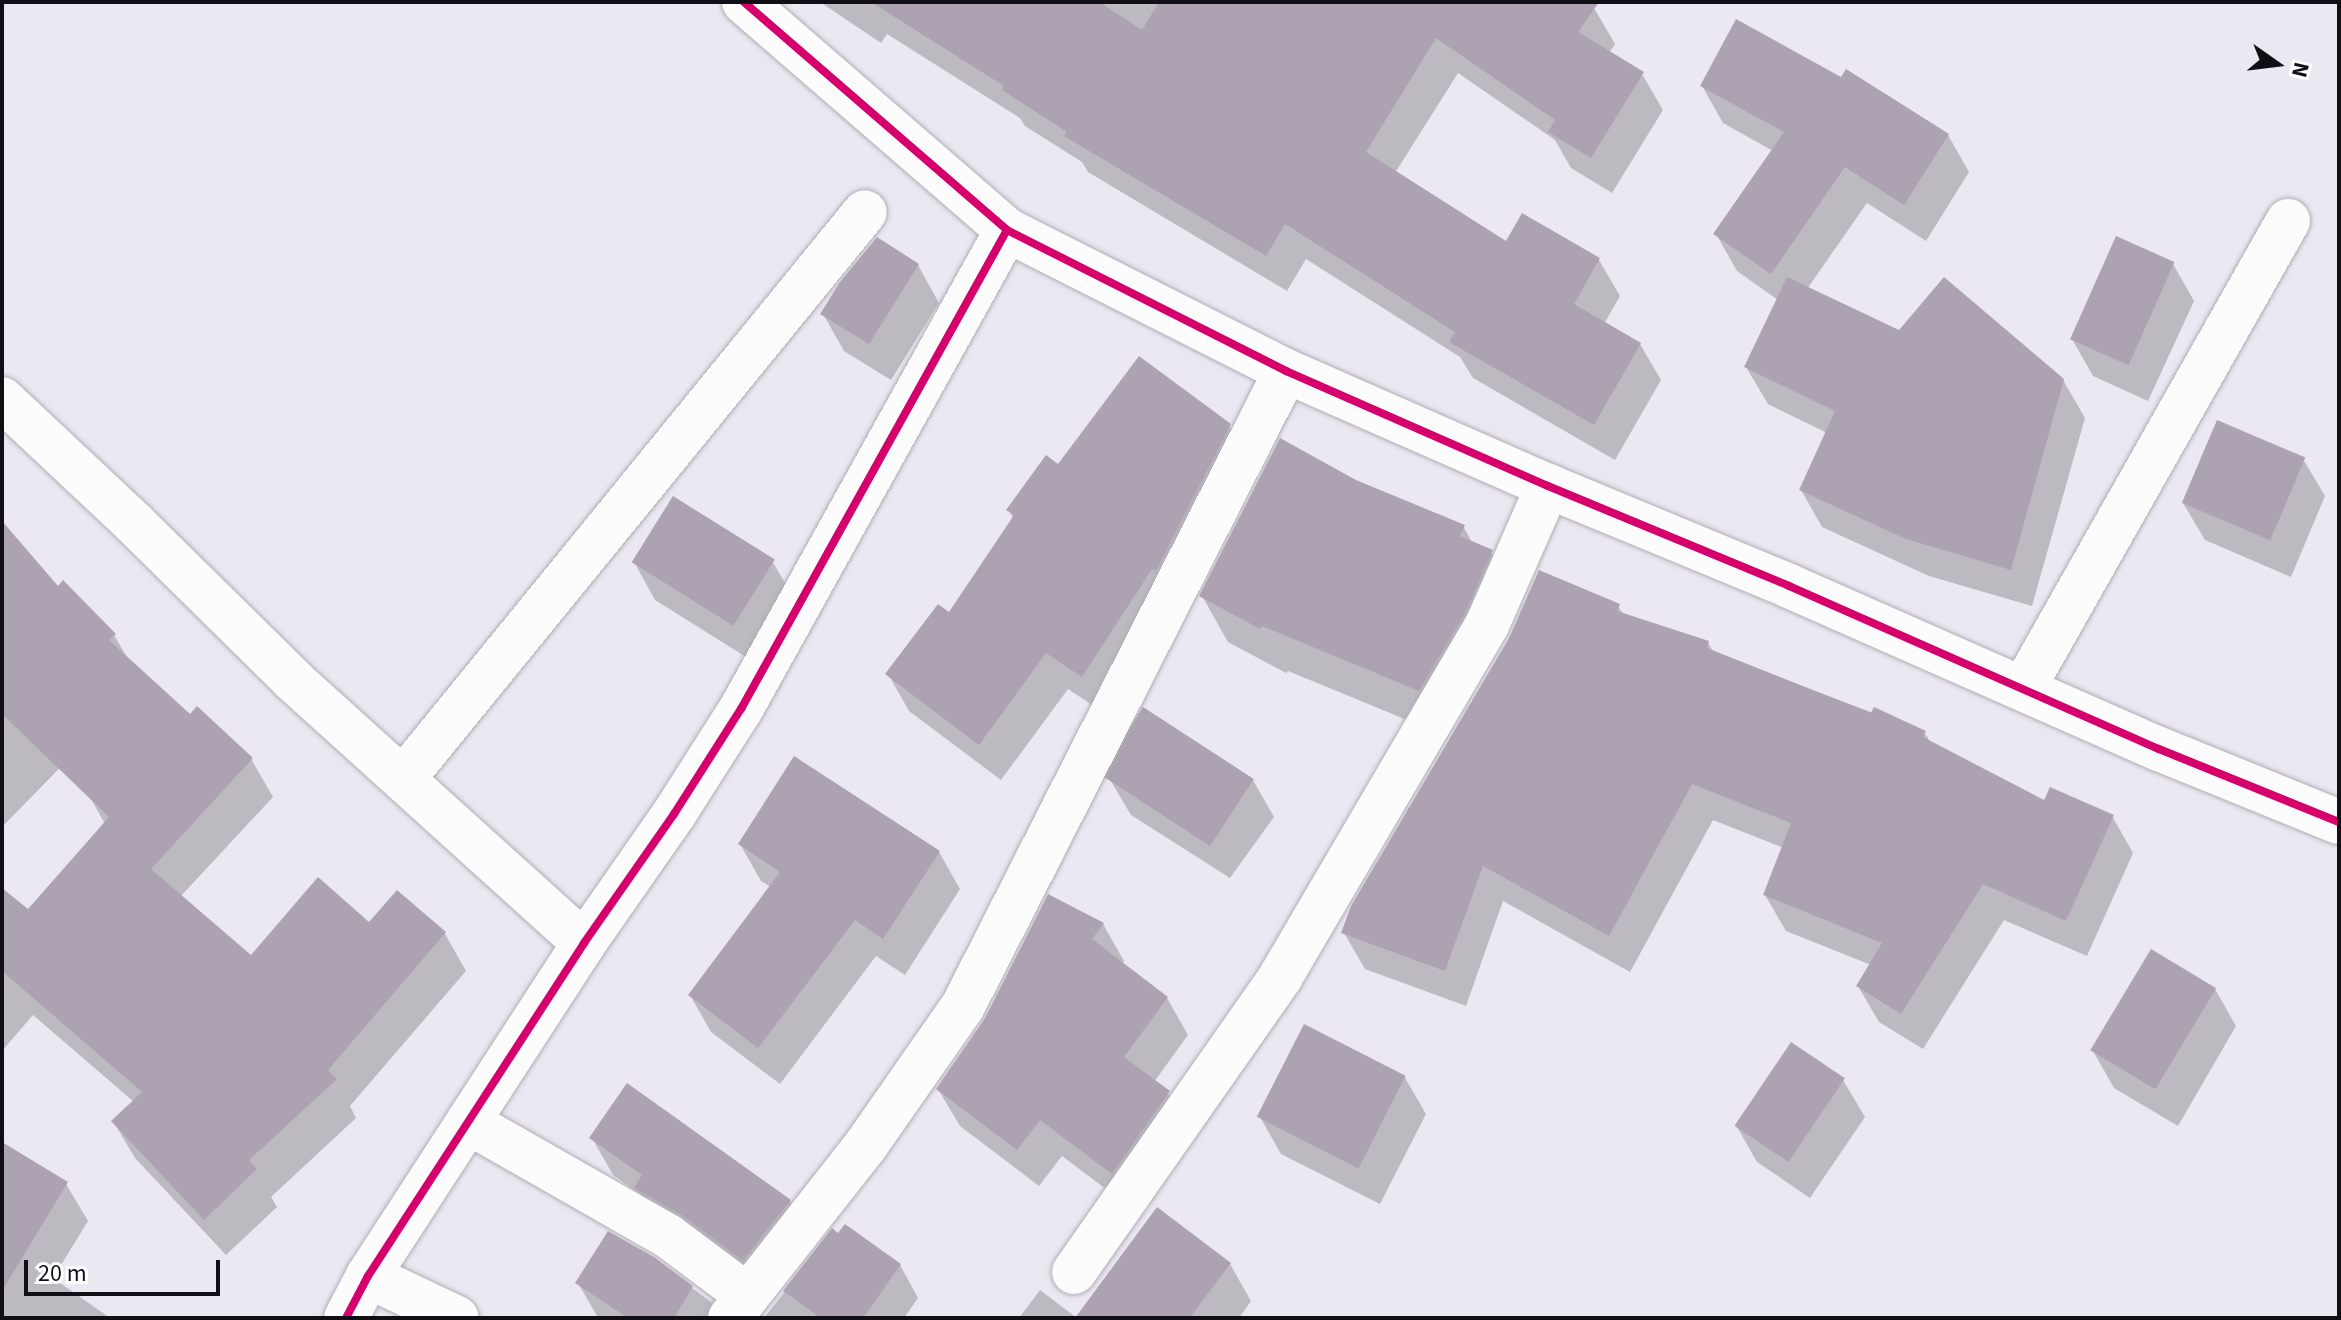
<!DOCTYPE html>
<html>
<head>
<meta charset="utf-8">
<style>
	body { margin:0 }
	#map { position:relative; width:2341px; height:1320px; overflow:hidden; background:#ece8f2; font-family:"Source Sans 3",sans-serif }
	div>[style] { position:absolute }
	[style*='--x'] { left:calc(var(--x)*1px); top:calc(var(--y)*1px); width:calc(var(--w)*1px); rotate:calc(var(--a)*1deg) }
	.shadow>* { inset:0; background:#0003 }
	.building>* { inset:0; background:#ada2b1; transform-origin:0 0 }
	.roads { filter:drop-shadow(0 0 2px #b0adb4) drop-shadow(0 0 2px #b0adb4) }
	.minor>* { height:44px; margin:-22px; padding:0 22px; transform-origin:22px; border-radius:22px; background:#fcfcfd }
	.cycleway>* { height:8px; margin:-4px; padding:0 4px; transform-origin:4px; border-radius:4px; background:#d6006c }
	span { translate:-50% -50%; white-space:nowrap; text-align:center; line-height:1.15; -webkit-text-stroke:6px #fff; paint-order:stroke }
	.frame { position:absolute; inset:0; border:4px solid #110e15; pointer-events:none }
	.north { position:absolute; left:2237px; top:24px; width:80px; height:80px; -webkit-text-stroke:6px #fff; paint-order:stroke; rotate:104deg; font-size:22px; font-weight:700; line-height:32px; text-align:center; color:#110e15 }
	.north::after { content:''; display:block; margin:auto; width:28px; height:36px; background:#110e15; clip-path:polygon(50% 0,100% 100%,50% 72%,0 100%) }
	.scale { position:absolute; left:24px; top:1260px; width:196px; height:36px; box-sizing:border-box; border:4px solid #110e15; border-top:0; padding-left:10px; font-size:24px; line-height:28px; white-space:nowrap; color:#110e15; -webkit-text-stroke:6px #fff; paint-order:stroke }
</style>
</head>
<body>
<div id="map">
	<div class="shadow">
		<div style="clip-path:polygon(820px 2px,1586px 2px,1594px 8px,1615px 44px,1609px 53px,1642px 74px,1663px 110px,1612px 193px,1571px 168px,1555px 140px,1458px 73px,1395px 173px,1507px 244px,1523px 216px,1599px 260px,1620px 296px,1604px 324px,1640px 344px,1661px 380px,1615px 460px,1473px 378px,1460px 357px,1306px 259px,1287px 291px,1088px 172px,1082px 162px,1025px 126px,1020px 118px,887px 34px,881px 43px)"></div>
		<div style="clip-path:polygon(1702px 86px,1948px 135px,1969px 172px,1926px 241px,1867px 203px,1807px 289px,1899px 333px,2063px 380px,2085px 418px,2032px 606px,1929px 576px,1822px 527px,1801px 490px,1827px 433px,1768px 404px,1746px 367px,1778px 300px,1737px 271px,1716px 234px,1773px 151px,1723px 123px)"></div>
		<div style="clip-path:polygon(2173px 264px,2194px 301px,2148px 401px,2093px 376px,2072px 339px)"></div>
		<div style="clip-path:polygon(918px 265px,939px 303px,891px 380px,844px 351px,823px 314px)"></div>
		<div style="clip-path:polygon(1229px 426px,1251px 463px,1104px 713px,1068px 689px,1001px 780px,909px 711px,888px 674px,950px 615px,1014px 519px,1008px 510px,1058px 467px)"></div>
		<div style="clip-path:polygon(2303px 459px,2325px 496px,2291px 577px,2205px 540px,2183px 503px)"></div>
		<div style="clip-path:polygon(1355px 482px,1463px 526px,1473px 544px,1491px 552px,1518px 597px,1446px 736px,1288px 671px,1286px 673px,1228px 642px,1202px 596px)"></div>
		<div style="clip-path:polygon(2px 535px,57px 589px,114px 635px,139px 678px,137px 689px,2px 827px)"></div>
		<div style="clip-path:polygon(772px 561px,794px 598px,754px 662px,655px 600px,634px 562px)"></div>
		<div style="clip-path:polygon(1618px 606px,1624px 615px,1708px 643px,1714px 653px,1924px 732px,1931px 743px,2045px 803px,2112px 816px,2133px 853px,2087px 956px,2004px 920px,1923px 1049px,1879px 1022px,1858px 986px,1871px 965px,1786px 931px,1765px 895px,1784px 848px,1713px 820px,1630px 972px,1503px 901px,1466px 1006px,1365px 969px,1344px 933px)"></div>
		<div style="clip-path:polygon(1144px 710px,1253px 780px,1274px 817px,1230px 878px,1131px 815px,1109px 778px)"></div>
		<div style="clip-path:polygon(190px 717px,251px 759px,273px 797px,180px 897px,251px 958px,369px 925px,398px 893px,445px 934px,466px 971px,350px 1106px,356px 1118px,271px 1197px,277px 1207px,226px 1255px,135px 1158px,113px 1121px,134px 1102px,33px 1015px,2px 1051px,2px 900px,28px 912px,105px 824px,90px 797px)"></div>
		<div style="clip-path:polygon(740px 844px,939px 852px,960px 889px,905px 975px,876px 956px,780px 1084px,711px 1032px,690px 995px,771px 887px,761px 881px)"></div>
		<div style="clip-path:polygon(1103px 924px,1124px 961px,1122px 964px,1167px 998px,1188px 1035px,1154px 1082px,1168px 1093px,1190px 1130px,1134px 1210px,1062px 1156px,1039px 1186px,960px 1126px,938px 1089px)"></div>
		<div style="clip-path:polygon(2215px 989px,2236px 1026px,2178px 1126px,2114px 1088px,2093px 1051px)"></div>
		<div style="clip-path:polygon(1404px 1076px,1426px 1114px,1380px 1204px,1281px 1154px,1260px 1117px)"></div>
		<div style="clip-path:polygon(1843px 1080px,1865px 1117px,1810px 1198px,1757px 1162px,1736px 1125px)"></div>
		<div style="clip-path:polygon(592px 1138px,790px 1201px,811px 1238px,765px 1297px,658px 1225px,640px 1194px,613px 1175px)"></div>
		<div style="clip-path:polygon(2px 1145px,66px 1184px,88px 1221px,53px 1278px,110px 1318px,2px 1318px)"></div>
		<div style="clip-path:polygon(833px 1231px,900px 1265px,918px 1298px,904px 1318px,764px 1318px)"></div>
		<div style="clip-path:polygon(653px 1259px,711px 1302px,720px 1318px,597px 1316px,578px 1283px)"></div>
		<div style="clip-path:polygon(1230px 1264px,1251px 1301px,1239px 1318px,1190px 1318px)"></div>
		<div style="clip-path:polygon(1040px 1290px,1077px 1318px,1019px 1318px)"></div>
	</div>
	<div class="building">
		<div style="clip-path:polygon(871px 2px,1099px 2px,1142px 30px,1159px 2px,1599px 2px,1578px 32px,1644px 72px,1591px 158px,1548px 132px,1555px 120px,1436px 38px,1366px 152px,1506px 241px,1522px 213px,1600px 258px,1574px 304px,1641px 343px,1594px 425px,1449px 342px,1455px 332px,1285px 224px,1266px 256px,1064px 136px,1067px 132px,1002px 90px,1004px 86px)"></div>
		<div style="clip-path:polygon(1736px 19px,1841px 77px,1846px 69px,1949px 134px,1904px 205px,1845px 167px,1771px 274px,1713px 234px,1784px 132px,1700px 86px)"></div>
		<div style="left:2116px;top:236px;width:64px;height:113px;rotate:24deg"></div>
		<div style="clip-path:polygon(877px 237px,919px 264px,869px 344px,820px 314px,840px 282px)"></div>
		<div style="clip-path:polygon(1787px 277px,1899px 330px,1944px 277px,2064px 379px,2011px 570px,1906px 539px,1799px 490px,1835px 411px,1744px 367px)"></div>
		<div style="clip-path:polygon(1139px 356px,1231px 424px,1156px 571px,1152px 569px,1082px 677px,1046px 653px,979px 745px,885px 674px,938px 604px,949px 612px,1014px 515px,1006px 510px,1046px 455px,1058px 464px)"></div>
		<div style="left:2217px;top:420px;width:96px;height:90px;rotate:23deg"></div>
		<div style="clip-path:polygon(1280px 438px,1356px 480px,1465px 525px,1460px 536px,1493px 550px,1465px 614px,1419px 691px,1262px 626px,1260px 629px,1199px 596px)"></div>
		<div style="left:673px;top:496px;width:120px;height:78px;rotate:32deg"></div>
		<div style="clip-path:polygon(2px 521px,58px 586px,63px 580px,116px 634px,109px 640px,190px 714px,197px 706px,253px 758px,151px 869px,251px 955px,318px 877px,369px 922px,397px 890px,446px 932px,328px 1070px,337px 1079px,249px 1160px,257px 1169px,204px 1220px,111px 1121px,142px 1092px,2px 971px,2px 888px,28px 909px,109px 817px,2px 714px)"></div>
		<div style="clip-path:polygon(1539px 570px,1620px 604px,1617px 611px,1709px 641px,1707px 648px,1871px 713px,1874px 707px,1926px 731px,1923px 737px,2044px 800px,2050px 787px,2114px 815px,2066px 921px,1983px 884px,1901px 1014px,1856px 986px,1882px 943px,1763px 895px,1791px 823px,1692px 784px,1609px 936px,1483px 866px,1445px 971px,1341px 933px,1351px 906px,1509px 638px)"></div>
		<div style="left:1143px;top:707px;width:132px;height:80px;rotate:33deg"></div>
		<div style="clip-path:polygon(794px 756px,940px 851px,883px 939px,855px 920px,758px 1048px,688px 995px,780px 872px,738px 844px)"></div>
		<div style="clip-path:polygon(1048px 894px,1104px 923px,1092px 939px,1168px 997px,1124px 1057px,1170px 1091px,1112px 1174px,1040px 1120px,1017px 1150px,936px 1089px,985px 1018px)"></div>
		<div style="left:2151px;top:949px;width:76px;height:118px;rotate:31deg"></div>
		<div style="left:1304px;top:1024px;width:114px;height:104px;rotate:27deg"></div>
		<div style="left:1791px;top:1042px;width:65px;height:101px;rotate:34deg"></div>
		<div style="clip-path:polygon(627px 1083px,791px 1200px,743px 1261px,683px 1216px,634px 1188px,642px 1175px,589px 1138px)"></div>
		<div style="clip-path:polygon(2px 1142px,68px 1182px,2px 1291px)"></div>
		<div style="clip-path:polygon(1157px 1207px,1231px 1263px,1190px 1318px,1075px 1318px)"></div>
		<div style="clip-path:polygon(845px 1224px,901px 1264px,863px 1318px,821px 1318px,783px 1291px,832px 1228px,838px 1233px)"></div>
		<div style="clip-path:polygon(608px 1231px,654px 1257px,693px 1286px,674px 1318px,628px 1318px,575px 1283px)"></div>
	</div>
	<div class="roads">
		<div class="minor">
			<div style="--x:744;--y:2;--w:348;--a:40.9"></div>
			<div style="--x:1007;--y:230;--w:313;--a:26.8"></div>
			<div style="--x:1286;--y:371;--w:286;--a:23.7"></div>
			<div style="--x:1548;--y:486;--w:261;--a:22.5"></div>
			<div style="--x:1789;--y:586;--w:404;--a:23.8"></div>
			<div style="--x:2159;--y:749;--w:194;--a:22.1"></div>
			<div style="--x:2;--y:399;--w:181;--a:43.2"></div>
			<div style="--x:134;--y:523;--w:223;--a:44.6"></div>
			<div style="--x:293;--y:680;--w:392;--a:42.1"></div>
			<div style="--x:2023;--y:689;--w:538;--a:-60.48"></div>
			<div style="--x:403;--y:779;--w:731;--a:-50.83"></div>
			<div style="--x:468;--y:1122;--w:230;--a:29.7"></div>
			<div style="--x:668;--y:1236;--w:99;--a:36.8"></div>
			<div style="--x:1074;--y:1272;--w:361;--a:-55"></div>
			<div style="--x:1281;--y:976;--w:407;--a:-59.6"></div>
			<div style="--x:1487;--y:625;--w:152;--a:-66.3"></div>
			<div style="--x:368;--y:1276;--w:98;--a:25.3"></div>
			<div style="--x:346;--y:1318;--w:47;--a:-62.4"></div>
			<div style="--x:368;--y:1276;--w:397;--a:-57"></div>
			<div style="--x:584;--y:943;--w:157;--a:-55.1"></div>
			<div style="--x:674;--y:814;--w:125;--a:-57.5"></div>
			<div style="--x:741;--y:709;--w:548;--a:-60.96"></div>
			<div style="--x:730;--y:1318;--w:220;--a:-51.8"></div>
			<div style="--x:866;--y:1145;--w:169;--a:-55.1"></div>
			<div style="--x:963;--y:1006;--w:712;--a:-63.04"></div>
		</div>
	</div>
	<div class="cycleway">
		<div style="--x:744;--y:2;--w:348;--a:40.9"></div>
		<div style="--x:1007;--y:230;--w:313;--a:26.8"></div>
		<div style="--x:1286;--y:371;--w:286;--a:23.7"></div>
		<div style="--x:1548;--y:486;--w:261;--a:22.5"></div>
		<div style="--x:1789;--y:586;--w:404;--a:23.8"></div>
		<div style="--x:2159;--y:749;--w:194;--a:22.1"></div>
		<div style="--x:346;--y:1318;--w:47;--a:-62.4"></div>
		<div style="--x:368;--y:1276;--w:397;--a:-57"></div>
		<div style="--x:584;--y:943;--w:157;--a:-55.1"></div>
		<div style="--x:674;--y:814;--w:125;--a:-57.5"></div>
		<div style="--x:741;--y:709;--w:548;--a:-60.96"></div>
	</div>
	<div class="frame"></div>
	<div class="north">N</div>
	<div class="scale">20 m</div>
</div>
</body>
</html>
